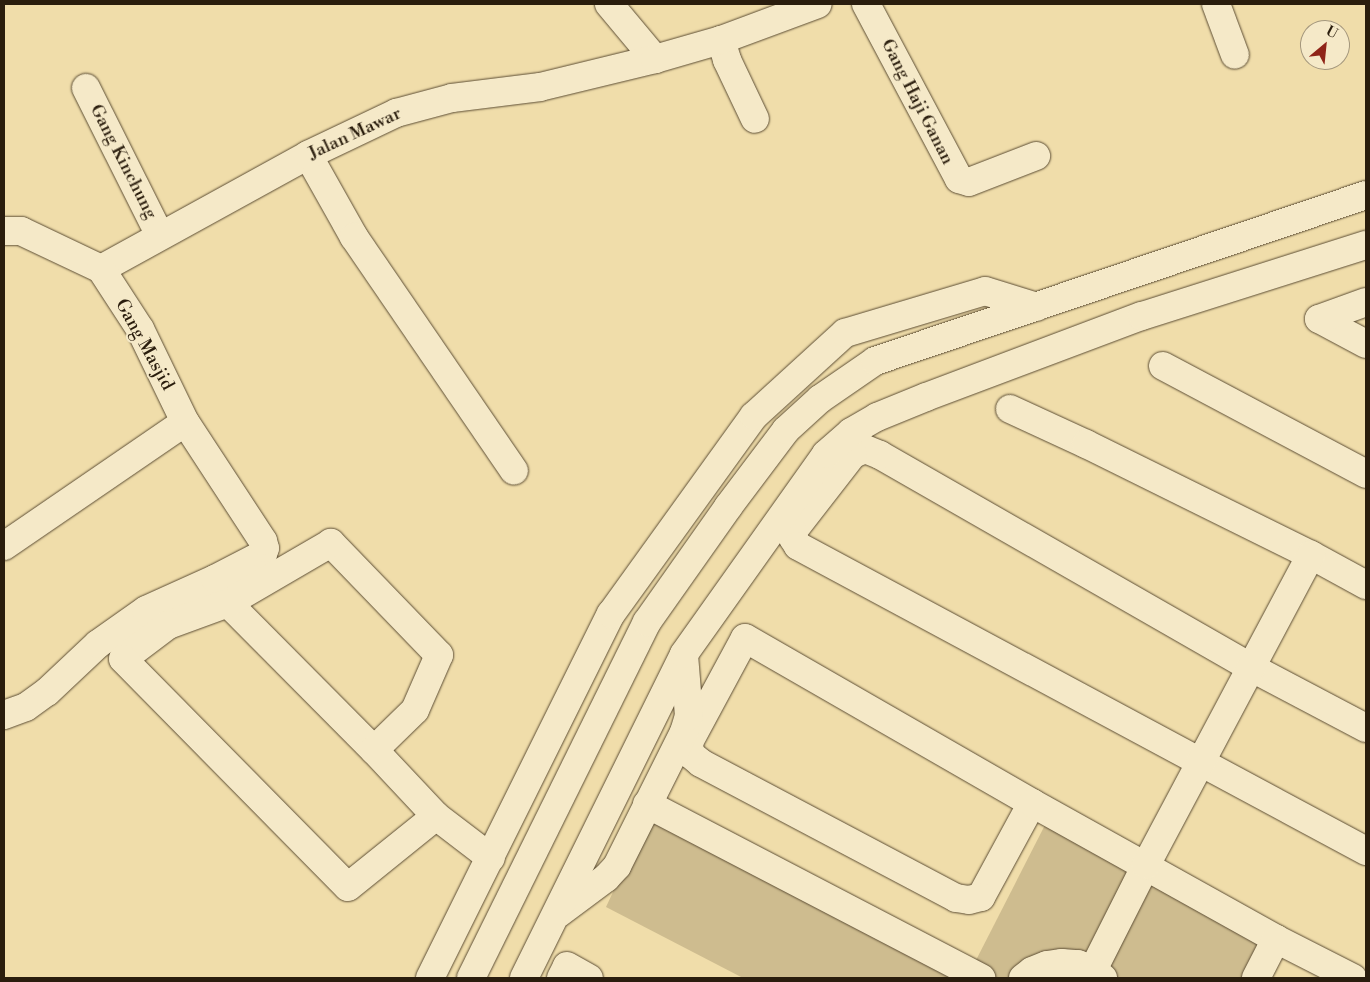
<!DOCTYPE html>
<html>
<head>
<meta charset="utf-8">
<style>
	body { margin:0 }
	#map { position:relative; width:1370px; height:982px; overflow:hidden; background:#f0ddaa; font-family:"Libre Bodoni",serif }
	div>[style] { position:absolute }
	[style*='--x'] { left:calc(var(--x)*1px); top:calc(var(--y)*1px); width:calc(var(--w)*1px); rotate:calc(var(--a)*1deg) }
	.green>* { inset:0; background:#cebc8f }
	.roads { filter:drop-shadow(0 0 1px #5c4d34) drop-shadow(0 0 1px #5c4d34) }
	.minor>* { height:28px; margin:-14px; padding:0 14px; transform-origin:14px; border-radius:14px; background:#f5e9c8 }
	span { translate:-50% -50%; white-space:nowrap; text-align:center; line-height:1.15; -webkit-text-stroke:4px #f5e9c8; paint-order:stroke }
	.street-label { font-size:18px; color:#2a1d0d }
	.frame { position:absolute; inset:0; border:5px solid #2a1d0d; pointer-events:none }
	.north { position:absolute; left:1300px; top:20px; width:50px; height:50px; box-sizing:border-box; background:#f5e9c8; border:1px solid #a4977d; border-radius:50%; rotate:28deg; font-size:14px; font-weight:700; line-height:20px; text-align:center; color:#2a1d0d }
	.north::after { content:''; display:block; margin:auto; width:18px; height:22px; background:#8f2418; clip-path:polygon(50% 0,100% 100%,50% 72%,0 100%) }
</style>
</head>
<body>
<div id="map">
	<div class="green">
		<div style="clip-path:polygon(649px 815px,964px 978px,743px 978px,606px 907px)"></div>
		<div style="clip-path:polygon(1045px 825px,1135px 873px,1089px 960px,1015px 978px,996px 978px,973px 966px)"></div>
		<div style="clip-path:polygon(1148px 880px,1263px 942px,1245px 978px,1114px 978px,1103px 968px)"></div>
	</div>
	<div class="roads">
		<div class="minor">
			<div style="--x:609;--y:4;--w:72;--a:50.1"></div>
			<div style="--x:866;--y:4;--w:198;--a:62"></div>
			<div style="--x:959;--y:179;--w:10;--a:17"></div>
			<div style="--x:969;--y:182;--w:72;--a:-21.2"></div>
			<div style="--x:1216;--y:4;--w:54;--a:69.6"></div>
			<div style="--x:721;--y:40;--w:21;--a:73"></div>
			<div style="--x:727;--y:60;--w:65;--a:64.6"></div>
			<div style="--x:86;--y:88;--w:165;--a:63.4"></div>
			<div style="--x:308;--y:155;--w:94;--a:60.7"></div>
			<div style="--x:354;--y:237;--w:283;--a:55.6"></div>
			<div style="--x:4;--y:231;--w:17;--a:0"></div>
			<div style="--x:21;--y:231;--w:89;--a:25.4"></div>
			<div style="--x:101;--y:269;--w:236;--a:-28.8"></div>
			<div style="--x:308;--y:155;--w:98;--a:-25.5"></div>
			<div style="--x:396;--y:113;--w:58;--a:-15"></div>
			<div style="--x:452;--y:98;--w:89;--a:-7.1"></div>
			<div style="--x:540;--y:87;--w:118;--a:-13.7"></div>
			<div style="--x:655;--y:59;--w:69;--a:-16.1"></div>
			<div style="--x:721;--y:40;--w:103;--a:-20.4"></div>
			<div style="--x:1319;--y:319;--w:53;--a:28"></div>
			<div style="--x:1319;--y:319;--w:50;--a:-19.9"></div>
			<div style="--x:1163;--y:366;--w:230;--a:28"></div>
			<div style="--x:1010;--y:409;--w:84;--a:24.7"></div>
			<div style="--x:1086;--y:444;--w:251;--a:26.3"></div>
			<div style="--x:1311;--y:555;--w:63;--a:28.6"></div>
			<div style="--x:4;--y:546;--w:219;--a:-34.4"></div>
			<div style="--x:228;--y:603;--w:207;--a:45.2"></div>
			<div style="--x:374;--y:750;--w:91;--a:46.8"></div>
			<div style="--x:436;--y:816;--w:69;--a:37.4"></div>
			<div style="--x:4;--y:715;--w:23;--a:-20"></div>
			<div style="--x:26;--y:707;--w:26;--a:-36"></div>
			<div style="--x:47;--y:692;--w:70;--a:-43.3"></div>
			<div style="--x:98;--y:644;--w:59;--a:-35.3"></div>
			<div style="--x:146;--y:610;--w:76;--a:-24.2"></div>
			<div style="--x:215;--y:579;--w:54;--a:-27.5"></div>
			<div style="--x:263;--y:554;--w:6;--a:-72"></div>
			<div style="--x:265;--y:548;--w:7;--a:-106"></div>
			<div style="--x:263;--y:541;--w:142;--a:-123.2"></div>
			<div style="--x:185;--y:422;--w:103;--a:-115.8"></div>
			<div style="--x:140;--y:329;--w:72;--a:-123"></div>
			<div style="--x:1366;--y:728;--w:129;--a:-152.2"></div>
			<div style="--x:1252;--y:668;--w:429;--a:-150.2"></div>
			<div style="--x:880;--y:455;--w:16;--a:-158"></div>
			<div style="--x:865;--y:449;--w:13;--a:157"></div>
			<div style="--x:853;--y:454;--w:98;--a:127.9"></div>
			<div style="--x:793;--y:531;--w:7;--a:90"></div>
			<div style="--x:793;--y:538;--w:9;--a:58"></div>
			<div style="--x:798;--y:546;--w:645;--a:28.23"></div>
			<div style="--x:374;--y:750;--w:57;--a:-44.3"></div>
			<div style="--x:415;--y:710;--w:60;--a:-66.4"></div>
			<div style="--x:439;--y:655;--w:156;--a:-134"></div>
			<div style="--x:331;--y:543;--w:119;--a:149.8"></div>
			<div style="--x:228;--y:603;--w:64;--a:159.9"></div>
			<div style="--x:168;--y:625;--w:56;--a:142.9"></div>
			<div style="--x:123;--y:659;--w:320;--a:45.4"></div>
			<div style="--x:348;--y:887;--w:113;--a:-38.9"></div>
			<div style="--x:1032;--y:803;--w:107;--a:118.5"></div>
			<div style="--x:981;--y:897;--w:12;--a:166"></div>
			<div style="--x:969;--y:900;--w:13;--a:-171"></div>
			<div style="--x:956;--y:898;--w:289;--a:-152.1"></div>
			<div style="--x:701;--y:763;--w:14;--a:-141"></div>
			<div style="--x:690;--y:754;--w:12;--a:-95"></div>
			<div style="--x:689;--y:742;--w:118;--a:-61.7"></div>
			<div style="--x:745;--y:638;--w:331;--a:29.9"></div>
			<div style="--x:1032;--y:803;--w:279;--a:29.1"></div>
			<div style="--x:1276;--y:939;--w:86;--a:26.9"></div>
			<div style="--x:647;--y:804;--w:377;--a:27.5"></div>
			<div style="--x:559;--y:913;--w:59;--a:-36.7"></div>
			<div style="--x:606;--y:878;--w:16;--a:-47"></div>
			<div style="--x:617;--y:866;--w:150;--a:-63.4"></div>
			<div style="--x:684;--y:732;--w:17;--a:-73"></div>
			<div style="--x:689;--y:716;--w:61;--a:-94.7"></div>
			<div style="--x:1093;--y:970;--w:118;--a:-63.2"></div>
			<div style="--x:1146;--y:865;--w:351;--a:-62"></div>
			<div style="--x:430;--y:978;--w:407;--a:-63.6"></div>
			<div style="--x:611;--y:614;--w:244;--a:-54.2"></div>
			<div style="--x:754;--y:416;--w:123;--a:-42.4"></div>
			<div style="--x:845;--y:333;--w:146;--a:-16.7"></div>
			<div style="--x:985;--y:291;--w:54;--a:17.1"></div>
			<div style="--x:471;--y:978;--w:397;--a:-63.7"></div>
			<div style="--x:647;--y:622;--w:141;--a:-54.8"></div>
			<div style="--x:728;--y:507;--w:96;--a:-53"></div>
			<div style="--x:786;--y:430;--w:46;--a:-42.4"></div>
			<div style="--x:820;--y:399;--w:67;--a:-34.6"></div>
			<div style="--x:875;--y:361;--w:518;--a:-18.68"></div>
			<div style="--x:524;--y:978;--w:361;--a:-63.7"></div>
			<div style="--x:684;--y:654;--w:245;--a:-54.6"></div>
			<div style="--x:826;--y:454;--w:33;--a:-41"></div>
			<div style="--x:851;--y:432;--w:30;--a:-30"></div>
			<div style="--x:877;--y:417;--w:53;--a:-22.2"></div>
			<div style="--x:926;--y:397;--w:231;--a:-20.6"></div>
			<div style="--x:1142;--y:316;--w:235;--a:-17.6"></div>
			<div style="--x:561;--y:978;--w:13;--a:-63"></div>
			<div style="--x:567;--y:966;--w:25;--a:29"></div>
			<div style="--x:1023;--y:978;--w:11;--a:-38"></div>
			<div style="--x:1032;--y:971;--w:16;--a:-22"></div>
			<div style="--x:1047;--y:965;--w:15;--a:-8"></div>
			<div style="--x:1062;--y:963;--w:16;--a:4"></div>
			<div style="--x:1078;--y:964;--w:16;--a:22"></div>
			<div style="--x:1093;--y:970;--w:13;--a:39"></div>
			<div style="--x:1256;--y:978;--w:44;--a:-62.9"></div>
		</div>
	</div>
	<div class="street-label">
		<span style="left:917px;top:102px;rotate:63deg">Gang Haji Ganan</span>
		<span style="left:355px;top:134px;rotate:-25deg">Jalan Mawar</span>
		<span style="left:123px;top:162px;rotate:63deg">Gang Kinchung</span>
		<span style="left:144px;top:345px;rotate:61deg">Gang Masjid</span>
	</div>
	<div class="frame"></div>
	<div class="north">U</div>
</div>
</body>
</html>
